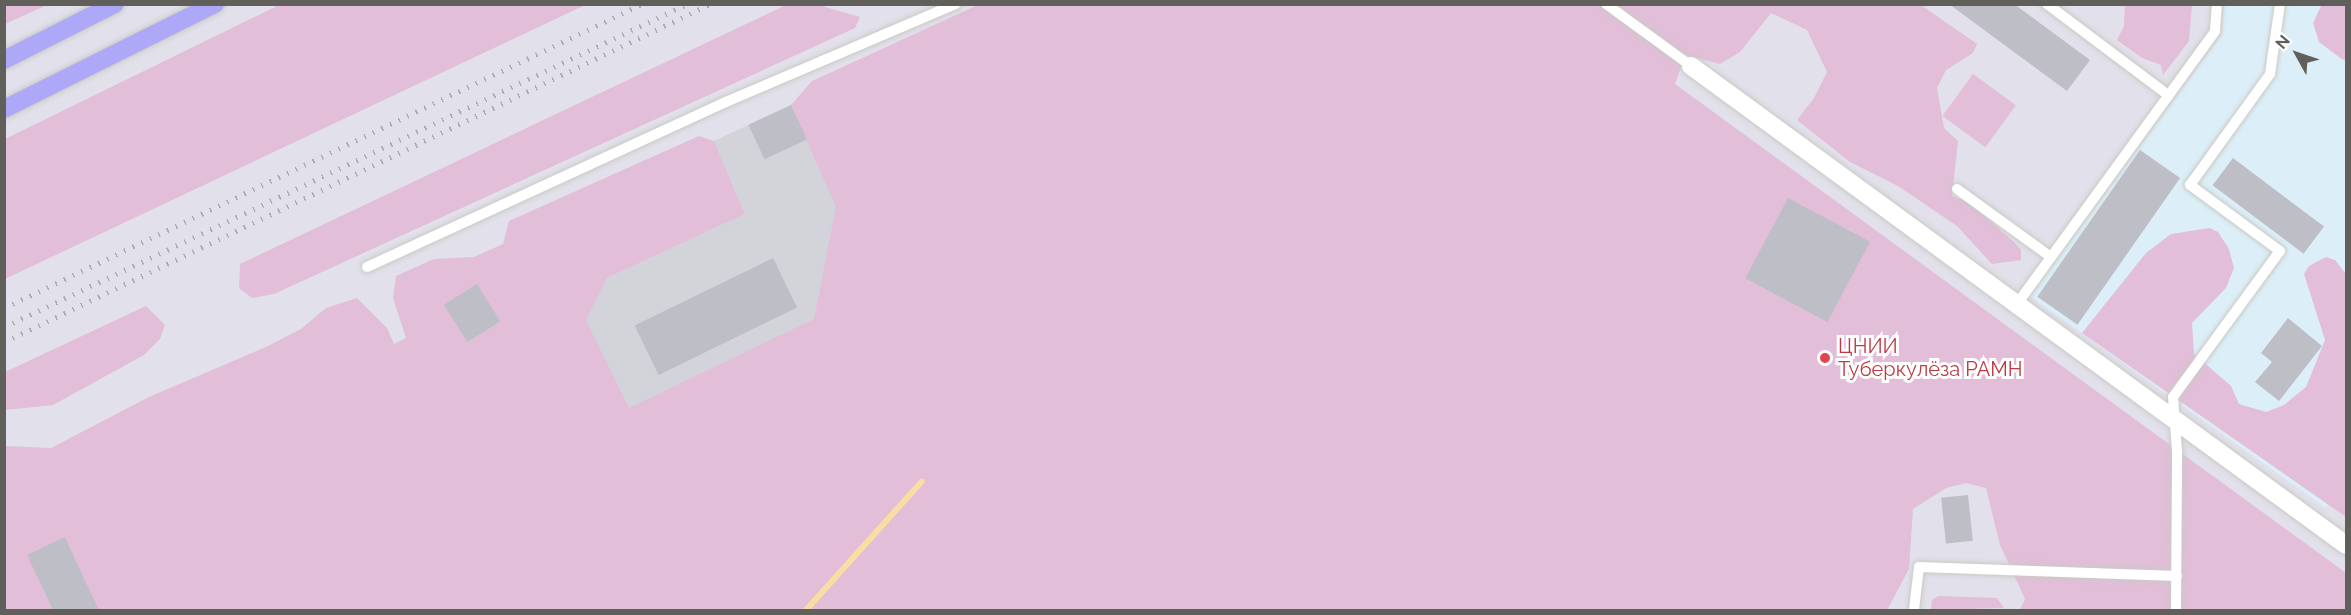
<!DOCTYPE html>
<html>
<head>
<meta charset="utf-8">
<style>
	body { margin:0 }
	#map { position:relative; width:2351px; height:615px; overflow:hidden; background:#e1e0eb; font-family:Raleway,sans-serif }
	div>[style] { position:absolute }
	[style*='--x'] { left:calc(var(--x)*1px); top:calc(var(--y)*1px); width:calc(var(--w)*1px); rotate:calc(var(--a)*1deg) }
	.industrial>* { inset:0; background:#d3d3da }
	.medical>* { inset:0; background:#dceff8 }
	.green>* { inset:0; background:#e2bed9; transform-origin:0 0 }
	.stream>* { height:6px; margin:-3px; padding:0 3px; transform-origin:3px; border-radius:3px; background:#f9dda3 }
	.building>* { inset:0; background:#bdbec6; transform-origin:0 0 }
	.roads { filter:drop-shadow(0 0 2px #cacac4) drop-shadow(0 0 2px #cacac4) }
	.lane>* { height:10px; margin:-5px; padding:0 5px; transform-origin:5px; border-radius:5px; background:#fff }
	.street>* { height:18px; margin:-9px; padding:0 9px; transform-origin:9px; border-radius:9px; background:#fff }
	.primary>* { height:18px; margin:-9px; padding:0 9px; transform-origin:9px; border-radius:9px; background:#aea8f9 }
	.rail>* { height:4.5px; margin-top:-2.25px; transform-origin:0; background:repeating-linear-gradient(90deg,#acacab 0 1.5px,transparent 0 9.5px) }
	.dots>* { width:16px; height:16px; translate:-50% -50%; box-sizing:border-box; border:3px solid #fff; border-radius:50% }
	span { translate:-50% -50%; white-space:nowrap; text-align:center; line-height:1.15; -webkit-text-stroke:6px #fff; paint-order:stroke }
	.health-label { font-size:20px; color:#be3a42 }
	.left { translate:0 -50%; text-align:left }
	.frame { position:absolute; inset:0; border:6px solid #605f59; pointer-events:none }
	.north { position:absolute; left:2267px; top:24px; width:60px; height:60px; -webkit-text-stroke:4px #fff; paint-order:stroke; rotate:310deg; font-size:16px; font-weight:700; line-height:24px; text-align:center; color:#605f59 }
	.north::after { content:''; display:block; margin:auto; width:21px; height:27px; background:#605f59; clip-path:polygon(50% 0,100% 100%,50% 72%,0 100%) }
</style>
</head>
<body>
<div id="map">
	<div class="industrial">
		<div style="clip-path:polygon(791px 105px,837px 207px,815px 319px,629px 409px,586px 320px,607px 278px,745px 214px,714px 141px)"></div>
	</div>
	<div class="medical">
		<div style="clip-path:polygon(2224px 5px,2346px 5px,2346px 480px,2326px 508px,2030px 296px,2222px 34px)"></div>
	</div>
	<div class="green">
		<div style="clip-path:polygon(5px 4px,47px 4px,47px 5px,5px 24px)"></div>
		<div style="clip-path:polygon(980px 4px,1921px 5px,1977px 44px,1973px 53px,1946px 70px,1937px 88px,1944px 128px,1958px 141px,1952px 196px,1970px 203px,2014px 242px,2021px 250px,2021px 260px,1992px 264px,1957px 226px,1898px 186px,1850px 162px,1797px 120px,1814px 98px,1827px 72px,1807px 30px,1771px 13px,1740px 52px,1720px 64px,1685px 55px,1675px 84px,2346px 573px,2346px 610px,2020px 610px,2025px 599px,2000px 545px,1986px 488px,1966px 483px,1946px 488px,1913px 509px,1909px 569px,1887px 610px,5px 610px,5px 446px,51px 448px,149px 397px,268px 346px,301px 329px,326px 308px,357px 298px,387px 328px,394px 344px,406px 338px,393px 298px,396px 276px,434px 259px,474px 257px,503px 244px,509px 221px,699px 136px,714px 141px,745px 214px,607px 278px,586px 320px,629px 408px,814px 319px,836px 207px,791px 105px,812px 81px)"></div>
		<div style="clip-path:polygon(279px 5px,585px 5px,5px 279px,5px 139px)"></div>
		<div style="clip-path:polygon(786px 5px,822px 6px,860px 17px,855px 28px,274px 294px,252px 298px,239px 288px,240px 264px)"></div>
		<div style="clip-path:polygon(2125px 5px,2192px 5px,2189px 41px,2163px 75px,2161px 65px,2142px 58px,2117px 40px,2124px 26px)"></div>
		<div style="clip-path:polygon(2346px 5px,2346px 59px,2343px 60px,2319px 42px,2313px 23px,2321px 6px)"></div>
		<div style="left:1973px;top:74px;width:53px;height:52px;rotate:36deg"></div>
		<div style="clip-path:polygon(2210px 228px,2218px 232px,2229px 249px,2234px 268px,2226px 288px,2192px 323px,2194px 354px,2231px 386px,2239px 404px,2266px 412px,2284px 405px,2306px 387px,2325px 340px,2304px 274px,2309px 266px,2326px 257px,2335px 260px,2346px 274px,2346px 517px,2082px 333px,2146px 253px,2171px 234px)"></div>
		<div style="clip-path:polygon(146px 306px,165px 325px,160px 339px,144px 355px,53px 405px,5px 410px,5px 372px)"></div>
		<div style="clip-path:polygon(1938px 596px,1997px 598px,2004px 608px,1931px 610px,1932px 600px)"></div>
	</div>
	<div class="stream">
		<div style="--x:806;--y:610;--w:173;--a:-48"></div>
	</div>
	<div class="building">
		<div style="clip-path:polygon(1949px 4px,2014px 4px,2090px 60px,2067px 91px)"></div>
		<div style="left:791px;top:105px;width:38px;height:47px;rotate:65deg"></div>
		<div style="left:2140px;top:150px;width:49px;height:179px;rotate:35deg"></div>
		<div style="left:2233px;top:158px;width:114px;height:34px;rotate:37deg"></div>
		<div style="left:1788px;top:198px;width:93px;height:91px;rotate:28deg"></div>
		<div style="left:773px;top:258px;width:55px;height:154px;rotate:64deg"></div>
		<div style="left:477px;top:284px;width:44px;height:39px;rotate:58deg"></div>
		<div style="clip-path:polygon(2288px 318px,2322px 346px,2279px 401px,2255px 382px,2272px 362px,2261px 353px)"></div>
		<div style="left:1968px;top:495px;width:46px;height:27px;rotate:84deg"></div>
		<div style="clip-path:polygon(65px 537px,87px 585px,99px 610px,53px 610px,27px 555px)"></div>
	</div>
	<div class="roads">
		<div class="lane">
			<div style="--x:1606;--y:4;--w:105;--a:36.1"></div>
			<div style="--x:2047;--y:4;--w:151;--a:36.9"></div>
			<div style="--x:1957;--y:189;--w:116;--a:35.9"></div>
			<div style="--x:367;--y:267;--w:395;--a:-24.7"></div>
			<div style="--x:726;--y:102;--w:250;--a:-23.1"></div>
			<div style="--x:2017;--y:304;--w:337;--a:-54"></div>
			<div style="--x:2215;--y:31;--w:27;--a:-86"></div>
			<div style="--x:1914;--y:610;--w:43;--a:-83.4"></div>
			<div style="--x:1919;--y:567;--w:258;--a:2"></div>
			<div style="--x:2176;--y:610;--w:159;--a:-89.6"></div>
			<div style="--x:2177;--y:451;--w:54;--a:-94.2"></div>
			<div style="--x:2173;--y:397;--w:181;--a:-53.8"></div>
			<div style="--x:2280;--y:251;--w:112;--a:-143.7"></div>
			<div style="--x:2190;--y:185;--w:137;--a:-54.2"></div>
			<div style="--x:2270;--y:74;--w:71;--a:-81.9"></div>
		</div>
		<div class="street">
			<div style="--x:1691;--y:66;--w:811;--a:36.18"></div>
		</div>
		<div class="primary">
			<div style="--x:4;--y:60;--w:124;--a:-26.8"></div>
			<div style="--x:4;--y:109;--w:236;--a:-26.5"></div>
		</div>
	</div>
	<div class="rail">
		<div style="--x:4;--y:308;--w:707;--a:-25.48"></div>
		<div style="--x:4;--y:327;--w:756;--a:-25.31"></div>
		<div style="--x:4;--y:342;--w:783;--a:-25.58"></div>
	</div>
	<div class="dots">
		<div style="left:1825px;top:358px;background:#e0444e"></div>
	</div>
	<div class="health-label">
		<span class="left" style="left:1838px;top:358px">ЦНИИ<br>Туберкулёза РАМН</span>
	</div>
	<div class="frame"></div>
	<div class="north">N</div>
</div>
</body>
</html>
